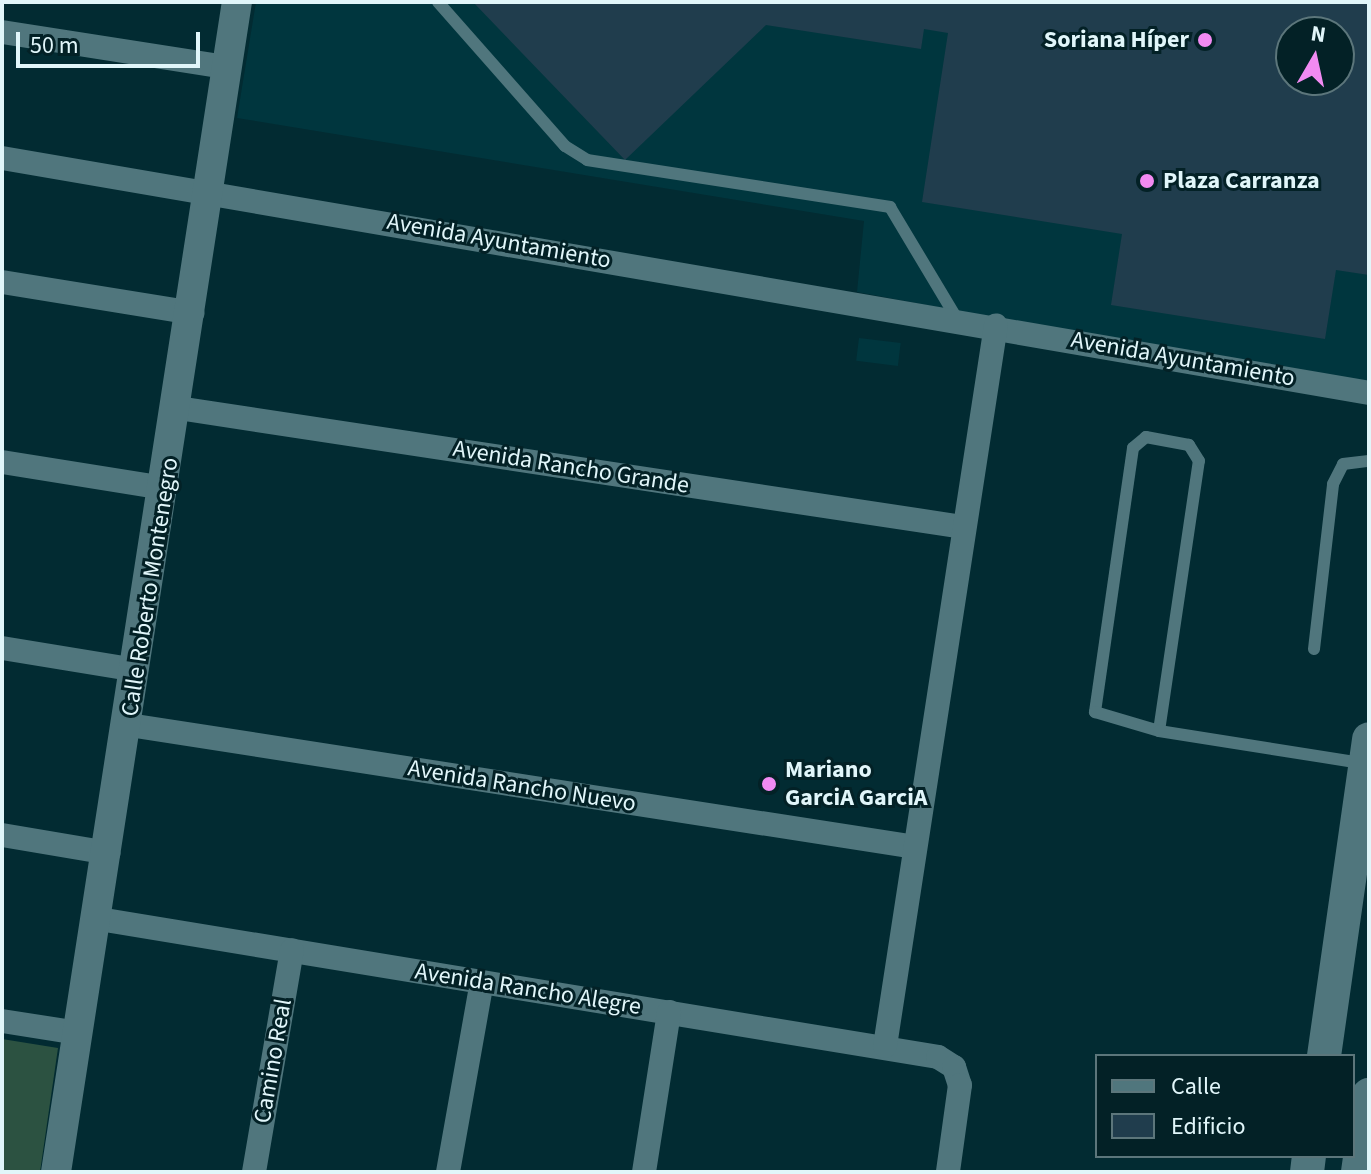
<!DOCTYPE html>
<html>
<head>
<meta charset="utf-8">
<style>
	body { margin:0 }
	#map { position:relative; width:1371px; height:1174px; overflow:hidden; background:#022b32; font-family:"Source Sans 3",sans-serif }
	div>[style] { position:absolute }
	[style*='--x'] { left:calc(var(--x)*1px); top:calc(var(--y)*1px); width:calc(var(--w)*1px); rotate:calc(var(--a)*1deg) }
	.built>* { inset:0; background:#00363e; transform-origin:0 0 }
	.green>* { inset:0; background:#2c5241 }
	.building>* { inset:0; background:#203d4d }
	.service>* { height:12px; margin:-6px; padding:0 6px; transform-origin:6px; border-radius:6px; background:#50767d }
	.minor>* { height:24px; margin:-12px; padding:0 12px; transform-origin:12px; border-radius:12px; background:#50767d }
	.tertiary>* { height:30px; margin:-15px; padding:0 15px; transform-origin:15px; border-radius:15px; background:#50767d }
	.secondary>* { height:34px; margin:-17px; padding:0 17px; transform-origin:17px; border-radius:17px; background:#50767d }
	.dots>* { width:22px; height:22px; translate:-50% -50%; box-sizing:border-box; border:4px solid #032126; border-radius:50% }
	span { translate:-50% -50%; white-space:nowrap; text-align:center; line-height:1.15; -webkit-text-stroke:6px #032126; paint-order:stroke }
	.poi-label { font-size:24px; color:#e1f6fa; font-weight:700 }
	.right { translate:-100% -50%; text-align:right }
	.left { translate:0 -50%; text-align:left }
	.street-label { font-size:24px; color:#e1f6fa }
	.frame { position:absolute; inset:0; border:4px solid #e1f6fa; pointer-events:none }
	.legend { position:absolute; left:1095px; top:1054px; width:260px; height:104px; box-sizing:border-box; background:#032126; border:2px solid #5c767b; margin:0; padding:10px 14px; list-style:none; font-size:24px; color:#e1f6fa }
	.legend li { display:flex; align-items:center; gap:16px; height:40px }
	.legend b { width:40px; border:2px solid #5c767b }
	.north { position:absolute; left:1275px; top:16px; width:80px; height:80px; box-sizing:border-box; background:#032126; border:2px solid #5c767b; border-radius:50%; rotate:9deg; font-size:22px; font-weight:700; line-height:32px; text-align:center; color:#e1f6fa }
	.north::after { content:''; display:block; margin:auto; width:28px; height:36px; background:#f28af2; clip-path:polygon(50% 0,100% 100%,50% 72%,0 100%) }
	.scale { position:absolute; left:16px; top:32px; width:184px; height:36px; box-sizing:border-box; border:4px solid #e1f6fa; border-top:0; padding-left:10px; font-size:24px; line-height:28px; white-space:nowrap; color:#e1f6fa; -webkit-text-stroke:6px #032126; paint-order:stroke }
</style>
</head>
<body>
<div id="map">
	<div class="built">
		<div style="clip-path:polygon(evenodd,256px 2px,1369px 2px,1369px 388px,857px 292px,864px 221px,237px 118px,256px 2px,1291px 32px,1339px 32px,1339px 80px,1291px 80px,1291px 32px)"></div>
		<div style="left:859px;top:338px;width:42px;height:23px;rotate:7deg"></div>
	</div>
	<div class="green">
		<div style="clip-path:polygon(2px 1039px,58px 1048px,40px 1172px,2px 1172px)"></div>
	</div>
	<div class="building">
		<div style="clip-path:polygon(evenodd,473px 2px,1369px 2px,1369px 275px,1336px 270px,1325px 339px,1111px 305px,1122px 234px,922px 202px,948px 33px,924px 29px,921px 49px,766px 25px,625px 160px,473px 2px,1291px 32px,1339px 32px,1339px 80px,1291px 80px,1291px 32px)"></div>
	</div>
	<div class="service">
		<div style="--x:438;--y:2;--w:192;--a:48.6"></div>
		<div style="--x:565;--y:146;--w:26;--a:32"></div>
		<div style="--x:587;--y:160;--w:307;--a:8.8"></div>
		<div style="--x:890;--y:207;--w:131;--a:59.1"></div>
		<div style="--x:1314;--y:649;--w:166;--a:-83.4"></div>
		<div style="--x:1333;--y:484;--w:22;--a:-63"></div>
		<div style="--x:1343;--y:464;--w:26;--a:-7"></div>
		<div style="--x:1159;--y:731;--w:273;--a:-81.6"></div>
		<div style="--x:1199;--y:461;--w:19;--a:-122"></div>
		<div style="--x:1189;--y:445;--w:44;--a:-169.5"></div>
		<div style="--x:1146;--y:437;--w:17;--a:140"></div>
		<div style="--x:1133;--y:448;--w:267;--a:98.2"></div>
		<div style="--x:1095;--y:712;--w:67;--a:16.5"></div>
		<div style="--x:1159;--y:731;--w:206;--a:9"></div>
	</div>
	<div class="minor">
		<div style="--x:2;--y:32;--w:227;--a:8.9"></div>
		<div style="--x:2;--y:158;--w:1387;--a:9.75"></div>
		<div style="--x:2;--y:282;--w:193;--a:9.2"></div>
		<div style="--x:178;--y:408;--w:794;--a:8.62"></div>
		<div style="--x:2;--y:462;--w:165;--a:9.1"></div>
		<div style="--x:2;--y:648;--w:136;--a:9.3"></div>
		<div style="--x:129;--y:725;--w:795;--a:8.82"></div>
		<div style="--x:2;--y:835;--w:108;--a:9.6"></div>
		<div style="--x:99;--y:919;--w:850;--a:9.34"></div>
		<div style="--x:938;--y:1057;--w:19;--a:32"></div>
		<div style="--x:954;--y:1067;--w:19;--a:72"></div>
		<div style="--x:960;--y:1085;--w:88;--a:97.9"></div>
		<div style="--x:2;--y:1021;--w:78;--a:8.9"></div>
		<div style="--x:885;--y:1046;--w:729;--a:-81.25"></div>
		<div style="--x:254;--y:1172;--w:225;--a:-80.3"></div>
		<div style="--x:448;--y:1172;--w:193;--a:-79.9"></div>
		<div style="--x:644;--y:1172;--w:162;--a:-81.1"></div>
	</div>
	<div class="tertiary">
		<div style="--x:56;--y:1172;--w:1184;--a:-81.21"></div>
	</div>
	<div class="secondary">
		<div style="--x:1324;--y:1056;--w:320;--a:-81.9"></div>
		<div style="--x:1307;--y:1172;--w:16;--a:-83"></div>
		<div style="--x:1358;--y:1172;--w:78;--a:-81.9"></div>
	</div>
	<div class="dots">
		<div style="left:1205px;top:40px;background:#f28af2"></div>
		<div style="left:1147px;top:181px;background:#f28af2"></div>
		<div style="left:769px;top:784px;background:#f28af2"></div>
	</div>
	<div class="poi-label">
		<span class="right" style="left:1189px;top:40px">Soriana Híper</span>
		<span class="left" style="left:1163px;top:181px">Plaza Carranza</span>
		<span class="left" style="left:785px;top:784px">Mariano<br>GarciA GarciA</span>
	</div>
	<div class="street-label">
		<span style="left:499px;top:241px;rotate:10deg">Avenida Ayuntamiento</span>
		<span style="left:1183px;top:359px;rotate:10deg">Avenida Ayuntamiento</span>
		<span style="left:571px;top:467px;rotate:9deg">Avenida Rancho Grande</span>
		<span style="left:150px;top:587px;rotate:-81deg">Calle Roberto Montenegro</span>
		<span style="left:522px;top:786px;rotate:9deg">Avenida Rancho Nuevo</span>
		<span style="left:528px;top:989px;rotate:9deg">Avenida Rancho Alegre</span>
		<span style="left:273px;top:1061px;rotate:-80deg">Camino Real</span>
	</div>
	<div class="frame"></div>
	<ul class="legend">
	<li><b style="height:10px;background:#50767d"></b>Calle</li>
	<li><b style="height:22px;background:#203d4d"></b>Edificio</li>
	</ul>
	<div class="north">N</div>
	<div class="scale">50 m</div>
</div>
</body>
</html>
